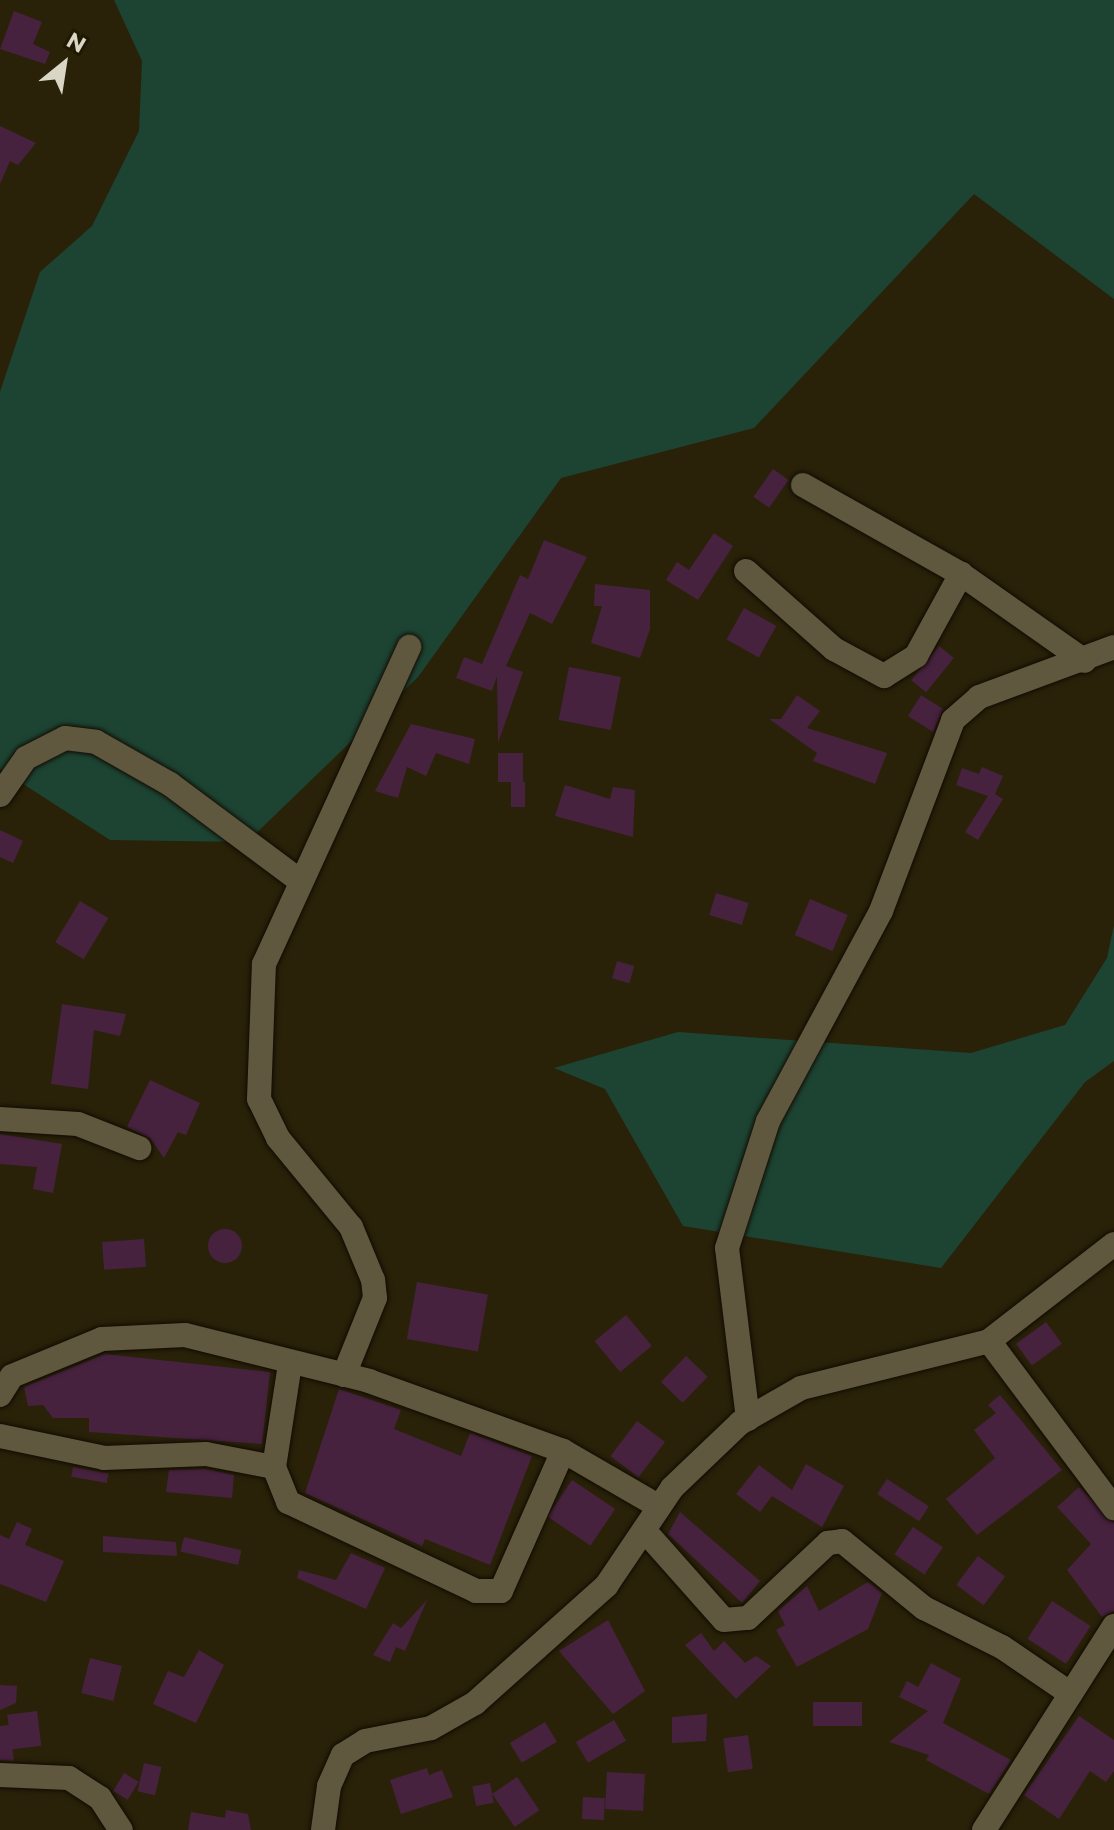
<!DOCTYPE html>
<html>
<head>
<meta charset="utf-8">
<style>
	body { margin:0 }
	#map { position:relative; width:1114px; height:1830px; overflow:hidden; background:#292209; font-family:Montserrat,sans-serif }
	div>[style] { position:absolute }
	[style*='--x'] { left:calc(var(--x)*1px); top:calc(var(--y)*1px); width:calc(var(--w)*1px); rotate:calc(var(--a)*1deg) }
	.green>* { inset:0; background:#1d4433 }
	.building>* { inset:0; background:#47223f; transform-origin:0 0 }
	.round { border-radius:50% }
	.roads { filter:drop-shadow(0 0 2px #120b00) drop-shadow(0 0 2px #120b00) }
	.minor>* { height:24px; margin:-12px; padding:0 12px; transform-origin:12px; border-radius:12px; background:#5f583e }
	span { translate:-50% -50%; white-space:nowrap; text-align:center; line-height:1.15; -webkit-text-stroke:6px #1f1901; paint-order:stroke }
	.north { position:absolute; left:24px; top:24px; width:80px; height:80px; -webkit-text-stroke:6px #1f1901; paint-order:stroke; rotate:30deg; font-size:22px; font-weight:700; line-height:32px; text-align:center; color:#d9d6c6 }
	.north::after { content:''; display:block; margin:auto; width:28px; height:36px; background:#d9d6c6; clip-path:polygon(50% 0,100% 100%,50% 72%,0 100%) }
</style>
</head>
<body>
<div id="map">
	<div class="green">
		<div style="clip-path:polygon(114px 0,1114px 0,1114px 299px,974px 194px,754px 428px,561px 478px,418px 677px,247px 842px,110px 840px,0 769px,0 392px,40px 272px,92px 226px,139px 131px,142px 61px)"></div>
		<div style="clip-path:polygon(1114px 925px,1114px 1061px,1085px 1082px,941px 1268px,683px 1226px,605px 1089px,554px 1068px,678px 1032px,971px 1053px,1065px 1025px,1107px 958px)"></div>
	</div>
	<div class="building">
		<div style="clip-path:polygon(14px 11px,42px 22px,33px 44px,50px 52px,45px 64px,0 49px)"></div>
		<div style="clip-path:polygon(0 126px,36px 143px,18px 165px,10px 161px,0 184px)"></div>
		<div style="left:773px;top:469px;width:19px;height:34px;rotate:35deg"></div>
		<div style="clip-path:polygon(714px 533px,733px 546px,698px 600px,666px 580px,677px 562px,689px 570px)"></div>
		<div style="clip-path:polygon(544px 540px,587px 557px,552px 624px,530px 613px,506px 666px,523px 672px,498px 743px,497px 676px,492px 691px,456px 678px,464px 657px,482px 664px,520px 575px,528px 579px)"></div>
		<div style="clip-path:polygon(595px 584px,650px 590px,650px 629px,640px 658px,591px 643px,602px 606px,594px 606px)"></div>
		<div style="left:744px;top:608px;width:37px;height:36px;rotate:29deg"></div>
		<div style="left:939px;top:646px;width:19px;height:44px;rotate:39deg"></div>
		<div style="left:569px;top:667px;width:53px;height:54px;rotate:11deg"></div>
		<div style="clip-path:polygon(797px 695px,820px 711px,807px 728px,887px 753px,875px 784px,813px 761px,817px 753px,769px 719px,781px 719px)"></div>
		<div style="clip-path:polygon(921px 695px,943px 709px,933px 732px,908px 716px)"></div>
		<div style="clip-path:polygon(411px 724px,475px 739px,469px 764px,436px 753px,426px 776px,407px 767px,398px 798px,375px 791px)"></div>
		<div style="left:498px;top:753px;width:25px;height:29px"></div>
		<div style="clip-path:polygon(982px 767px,1003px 776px,995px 794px,1003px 799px,978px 840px,965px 832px,988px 796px,956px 785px,962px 768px,979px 774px)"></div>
		<div style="left:511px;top:782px;width:14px;height:25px"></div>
		<div style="clip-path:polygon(565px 785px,610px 799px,613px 787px,635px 790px,633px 837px,555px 816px)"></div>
		<div style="clip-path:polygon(0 830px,23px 841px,13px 863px,0 857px)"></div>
		<div style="left:716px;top:893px;width:34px;height:23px;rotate:17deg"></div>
		<div style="left:810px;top:899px;width:41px;height:39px;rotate:23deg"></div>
		<div style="left:80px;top:901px;width:33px;height:48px;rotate:31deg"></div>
		<div style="left:617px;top:961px;width:18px;height:18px;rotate:16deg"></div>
		<div style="clip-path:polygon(62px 1004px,126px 1014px,120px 1036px,94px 1030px,88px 1089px,51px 1084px)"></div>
		<div style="clip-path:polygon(150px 1080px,200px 1103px,186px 1135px,178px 1132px,164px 1158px,150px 1138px,127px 1127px)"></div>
		<div style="clip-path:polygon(0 1134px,62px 1144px,53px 1193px,33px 1189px,37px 1167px,0 1164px)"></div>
		<div class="round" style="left:208px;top:1229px;width:34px;height:34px"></div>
		<div style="left:144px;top:1239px;width:28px;height:42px;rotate:86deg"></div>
		<div style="left:417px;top:1282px;width:72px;height:58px;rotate:10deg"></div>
		<div style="left:626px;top:1315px;width:40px;height:41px;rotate:50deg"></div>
		<div style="left:1046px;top:1322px;width:27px;height:37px;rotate:54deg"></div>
		<div style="clip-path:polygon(105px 1354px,270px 1372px,262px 1444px,89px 1432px,89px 1418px,53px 1418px,43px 1405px,28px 1406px,24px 1387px)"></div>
		<div style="left:686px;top:1356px;width:30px;height:36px;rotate:44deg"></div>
		<div style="clip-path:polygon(339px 1389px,401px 1410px,394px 1429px,461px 1456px,470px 1433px,532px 1456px,490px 1565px,425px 1539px,422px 1546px,305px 1493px)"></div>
		<div style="clip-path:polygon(1000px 1395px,1062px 1470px,977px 1535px,946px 1499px,995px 1458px,974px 1430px,996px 1413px,988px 1405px)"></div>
		<div style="left:637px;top:1421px;width:35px;height:44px;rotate:37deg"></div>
		<div style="clip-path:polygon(806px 1464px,844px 1486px,822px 1527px,772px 1496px,760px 1512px,736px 1494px,759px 1465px,792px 1490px)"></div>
		<div style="left:73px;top:1467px;width:36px;height:10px;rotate:10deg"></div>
		<div style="clip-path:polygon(205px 1469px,234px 1475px,232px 1498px,166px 1492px,169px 1470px)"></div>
		<div style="left:887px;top:1479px;width:50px;height:18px;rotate:33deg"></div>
		<div style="left:572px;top:1480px;width:52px;height:44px;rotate:34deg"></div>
		<div style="clip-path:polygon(1079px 1487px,1114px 1523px,1114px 1611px,1102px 1617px,1067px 1570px,1091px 1544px,1057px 1507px)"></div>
		<div style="clip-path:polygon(680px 1512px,760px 1581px,742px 1603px,668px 1534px)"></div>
		<div style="clip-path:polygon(17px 1522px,32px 1529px,25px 1545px,64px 1561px,46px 1602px,0 1584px,0 1535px,9px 1539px)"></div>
		<div style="left:913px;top:1527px;width:36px;height:33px;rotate:34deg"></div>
		<div style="clip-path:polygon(103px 1536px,176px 1542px,177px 1556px,103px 1552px)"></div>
		<div style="left:184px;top:1537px;width:59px;height:15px;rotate:13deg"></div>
		<div style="clip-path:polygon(351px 1553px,385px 1568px,366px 1609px,297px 1578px,299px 1570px,336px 1580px)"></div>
		<div style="left:978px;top:1556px;width:34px;height:36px;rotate:37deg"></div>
		<div style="clip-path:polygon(868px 1582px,882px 1593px,868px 1629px,797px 1667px,776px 1630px,785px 1625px,778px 1611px,807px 1586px,819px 1611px)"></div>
		<div style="clip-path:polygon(427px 1600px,405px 1651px,396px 1647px,390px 1662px,373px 1655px,393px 1623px,401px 1628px)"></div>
		<div style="left:1052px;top:1601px;width:46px;height:45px;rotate:33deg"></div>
		<div style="clip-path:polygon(608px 1620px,645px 1691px,613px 1714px,559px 1651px)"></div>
		<div style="clip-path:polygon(701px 1633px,714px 1651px,724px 1641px,745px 1663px,756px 1656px,771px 1666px,736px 1699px,685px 1645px)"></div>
		<div style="clip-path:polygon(199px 1650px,224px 1665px,196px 1723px,153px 1704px,168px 1671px,184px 1677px)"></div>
		<div style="left:90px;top:1658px;width:33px;height:36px;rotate:14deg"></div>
		<div style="clip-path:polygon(931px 1663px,961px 1679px,943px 1723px,1011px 1760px,989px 1794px,926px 1760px,929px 1755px,889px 1742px,928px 1711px,899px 1697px,907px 1681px,918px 1687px)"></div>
		<div style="clip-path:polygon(0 1685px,17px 1686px,16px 1703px,0 1710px)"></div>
		<div style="left:813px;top:1702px;width:49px;height:24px"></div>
		<div style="left:37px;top:1711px;width:35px;height:30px;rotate:83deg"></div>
		<div style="clip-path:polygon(707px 1714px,706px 1741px,672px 1743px,672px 1717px)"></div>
		<div style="clip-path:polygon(1079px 1716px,1114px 1740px,1114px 1771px,1106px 1782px,1090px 1771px,1059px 1819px,1024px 1795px)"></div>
		<div style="left:614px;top:1720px;width:24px;height:44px;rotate:60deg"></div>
		<div style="left:545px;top:1722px;width:23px;height:41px;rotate:59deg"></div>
		<div style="clip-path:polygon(9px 1725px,14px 1761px,0 1760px,0 1726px)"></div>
		<div style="left:748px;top:1735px;width:34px;height:25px;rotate:82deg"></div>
		<div style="left:144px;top:1763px;width:18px;height:29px;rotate:13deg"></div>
		<div style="clip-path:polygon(427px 1768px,429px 1775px,442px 1770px,453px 1797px,401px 1814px,390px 1780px)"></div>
		<div style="left:607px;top:1772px;width:38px;height:37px;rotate:3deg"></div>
		<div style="left:124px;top:1773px;width:17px;height:21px;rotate:31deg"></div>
		<div style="left:517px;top:1777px;width:40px;height:30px;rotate:56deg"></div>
		<div style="left:490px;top:1783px;width:20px;height:18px;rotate:79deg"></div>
		<div style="left:583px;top:1797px;width:22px;height:22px;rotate:3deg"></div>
		<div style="clip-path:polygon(226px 1810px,248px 1814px,251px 1830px,188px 1830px,191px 1812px,225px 1818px)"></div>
	</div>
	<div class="roads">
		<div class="minor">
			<div style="--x:803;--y:485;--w:181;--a:29.4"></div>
			<div style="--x:746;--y:571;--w:118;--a:41.6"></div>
			<div style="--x:834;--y:649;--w:57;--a:28.4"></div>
			<div style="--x:884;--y:676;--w:38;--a:-32"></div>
			<div style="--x:916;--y:656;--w:94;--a:-61.2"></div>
			<div style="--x:961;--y:574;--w:151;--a:35.1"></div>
			<div style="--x:0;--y:795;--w:45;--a:-54.9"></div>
			<div style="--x:26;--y:758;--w:44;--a:-27.1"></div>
			<div style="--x:65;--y:738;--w:31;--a:7"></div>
			<div style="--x:96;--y:742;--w:85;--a:29.6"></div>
			<div style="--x:170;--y:784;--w:161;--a:36.7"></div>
			<div style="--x:0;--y:1119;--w:78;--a:3.7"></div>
			<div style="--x:78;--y:1124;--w:66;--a:21.5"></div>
			<div style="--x:1114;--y:1244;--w:158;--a:142.2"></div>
			<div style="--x:989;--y:1341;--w:209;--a:53.2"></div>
			<div style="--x:290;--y:1364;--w:104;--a:98.8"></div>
			<div style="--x:274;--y:1467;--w:38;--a:68"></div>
			<div style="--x:288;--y:1502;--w:208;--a:25.3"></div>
			<div style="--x:476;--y:1591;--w:25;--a:0"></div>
			<div style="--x:501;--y:1591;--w:153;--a:-66.1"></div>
			<div style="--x:344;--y:1375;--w:83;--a:-68.1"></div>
			<div style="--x:375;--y:1298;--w:18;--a:-96"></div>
			<div style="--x:373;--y:1280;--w:57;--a:-112.5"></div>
			<div style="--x:351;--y:1227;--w:115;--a:-129.4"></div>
			<div style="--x:278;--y:1138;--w:43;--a:-116"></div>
			<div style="--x:259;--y:1099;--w:135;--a:-87.9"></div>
			<div style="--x:264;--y:964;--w:349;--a:-65.4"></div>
			<div style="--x:0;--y:1395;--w:22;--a:-58"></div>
			<div style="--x:12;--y:1376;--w:97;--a:-22.3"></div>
			<div style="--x:102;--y:1339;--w:83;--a:-2.8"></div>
			<div style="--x:185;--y:1335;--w:190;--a:14"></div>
			<div style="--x:369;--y:1381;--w:206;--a:19.8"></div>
			<div style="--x:563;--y:1451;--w:110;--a:30.1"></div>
			<div style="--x:748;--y:1419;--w:172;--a:-97"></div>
			<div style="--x:727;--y:1248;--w:133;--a:-72.1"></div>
			<div style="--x:768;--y:1121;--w:238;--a:-61.7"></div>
			<div style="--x:881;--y:911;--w:204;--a:-69.3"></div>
			<div style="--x:953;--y:720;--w:35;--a:-41"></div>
			<div style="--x:979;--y:697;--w:144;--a:-20.3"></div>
			<div style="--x:0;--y:1436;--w:106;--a:11.9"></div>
			<div style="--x:104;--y:1458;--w:102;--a:-2.2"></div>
			<div style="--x:206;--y:1454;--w:69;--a:10.8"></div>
			<div style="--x:644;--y:1530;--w:120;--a:48.4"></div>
			<div style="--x:724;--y:1620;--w:24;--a:-5"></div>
			<div style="--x:748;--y:1618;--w:110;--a:-43.2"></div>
			<div style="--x:828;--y:1543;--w:14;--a:-8"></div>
			<div style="--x:842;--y:1541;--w:106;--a:39.3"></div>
			<div style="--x:924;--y:1608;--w:87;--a:26.6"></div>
			<div style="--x:1002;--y:1647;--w:83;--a:34.3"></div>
			<div style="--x:0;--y:1775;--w:69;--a:2.5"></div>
			<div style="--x:69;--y:1778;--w:37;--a:33"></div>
			<div style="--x:100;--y:1798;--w:38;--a:57"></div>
			<div style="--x:323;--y:1830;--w:44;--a:-82.2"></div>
			<div style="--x:329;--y:1786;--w:34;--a:-66"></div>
			<div style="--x:343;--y:1755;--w:26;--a:-32"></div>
			<div style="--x:365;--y:1741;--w:67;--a:-11.1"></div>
			<div style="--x:431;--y:1728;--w:51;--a:-29.6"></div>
			<div style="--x:475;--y:1703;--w:176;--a:-41.8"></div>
			<div style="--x:606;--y:1586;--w:118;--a:-56"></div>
			<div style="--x:672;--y:1488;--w:94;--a:-43.7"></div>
			<div style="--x:740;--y:1423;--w:70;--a:-29.8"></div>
			<div style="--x:801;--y:1388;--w:194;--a:-14"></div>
			<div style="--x:984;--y:1830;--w:242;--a:-57.5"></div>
		</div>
	</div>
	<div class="north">N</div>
</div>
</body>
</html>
